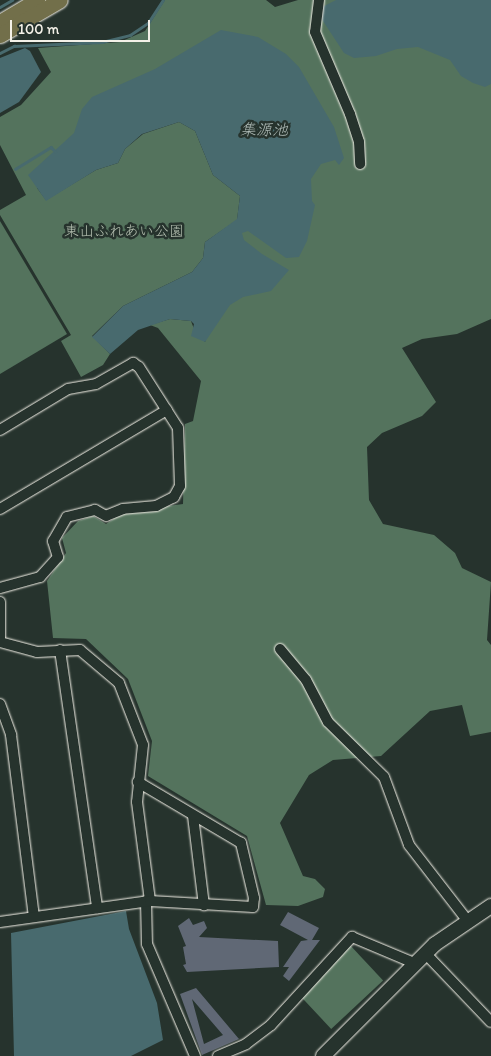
<!DOCTYPE html>
<html>
<head>
<meta charset="utf-8">
<style>
	body { margin:0 }
	#map { position:relative; width:491px; height:1056px; overflow:hidden; background:#26332d; font-family:Itim,"Klee One",sans-serif }
	div>[style] { position:absolute }
	[style*='--x'] { left:calc(var(--x)*1px); top:calc(var(--y)*1px); width:calc(var(--w)*1px); rotate:calc(var(--a)*1deg) }
	.green>* { inset:0; background:#54735d; transform-origin:0 0 }
	.water>* { inset:0; background:#486a6e }
	.stream>* { height:2.5px; margin:-1.25px; padding:0 1.25px; transform-origin:1.25px; border-radius:1.25px; background:#486a6e }
	.building>* { inset:0; background:#606875 }
	.roads { filter:drop-shadow(0 0 1px #f4f1e8) drop-shadow(0 0 1px #f4f1e8) }
	.street>* { height:10px; margin:-5px; padding:0 5px; transform-origin:5px; border-radius:5px; background:#26332d }
	.secondary>* { height:14px; margin:-7px; padding:0 7px; transform-origin:7px; border-radius:7px; background:#26332d }
	.primary>* { height:15px; margin:-7.5px; padding:0 7.5px; transform-origin:7.5px; border-radius:7.5px; background:#726f4a }
	span { translate:-50% -50%; white-space:nowrap; text-align:center; line-height:1.15; -webkit-text-stroke:5px #26332d; paint-order:stroke }
	.park-label { font-size:15px; color:#b4bfb0 }
	.water-label { font-size:16px; color:#afbbb7; font-style:italic }
	.scale { position:absolute; left:10px; top:20px; width:140px; height:22px; box-sizing:border-box; border:2px solid #f4f1e8; border-top:0; padding-left:6px; font-size:15px; line-height:18px; white-space:nowrap; color:#f4f1e8; -webkit-text-stroke:4px #26332d; paint-order:stroke }
</style>
</head>
<body>
<div id="map">
	<div class="green">
		<div style="clip-path:polygon(165px 0,266px 0,275px 7px,298px 0,491px 0,491px 319px,457px 334px,422px 339px,402px 348px,436px 402px,422px 416px,382px 433px,367px 447px,369px 500px,383px 524px,434px 535px,455px 553px,462px 568px,491px 582px,487px 640px,491px 645px,491px 732px,470px 736px,462px 705px,430px 711px,381px 756px,333px 760px,309px 775px,280px 823px,303px 876px,315px 879px,325px 889px,323px 897px,298px 906px,266px 905px,247px 836px,148px 776px,152px 741px,128px 679px,86px 639px,53px 638px,47px 581px,66px 553px,62px 538px,78px 521px,93px 516px,106px 524px,124px 512px,183px 504px,185px 424px,193px 421px,201px 381px,158px 328px,150px 325px,170px 319px,191px 321px,194px 329px,205px 342px,251px 201px,212px 107px,130px 106px,37px 188px,46px 200px,96px 170px,118px 163px,125px 149px,143px 134px,179px 122px,195px 131px,213px 175px,240px 196px,237px 220px,205px 242px,203px 258px,192px 272px,123px 306px,92px 336px,110px 354px,103px 365px,81px 377px,61px 341px,71px 335px,0 215px,0 210px,26px 195px,0 145px,0 117px,21px 105px,51px 72px,38px 48px,120px 42px,145px 31px)"></div>
		<div style="clip-path:polygon(0 221px,67px 334px,0 374px)"></div>
		<div style="left:349px;top:944px;width:50px;height:71px;rotate:47deg"></div>
	</div>
	<div class="water">
		<div style="clip-path:polygon(336px 0,491px 0,491px 84px,485px 87px,473px 83px,461px 76px,450px 60px,418px 47px,397px 49px,376px 56px,354px 58px,344px 53px,321px 18px,320px 8px)"></div>
		<div style="clip-path:polygon(221px 30px,258px 37px,286px 54px,299px 67px,334px 127px,344px 158px,339px 165px,335px 160px,321px 164px,311px 179px,312px 201px,315px 205px,307px 241px,299px 257px,286px 258px,248px 231px,242px 233px,244px 240px,262px 254px,289px 270px,271px 291px,243px 297px,230px 305px,205px 342px,191px 336px,194px 324px,191px 321px,170px 319px,138px 330px,110px 354px,92px 337px,123px 306px,192px 272px,203px 258px,205px 242px,237px 219px,240px 196px,213px 175px,195px 131px,179px 122px,142px 134px,125px 149px,118px 163px,96px 170px,46px 201px,28px 175px,74px 133px,82px 109px,92px 97px,155px 69px)"></div>
		<div style="clip-path:polygon(25px 48px,30px 51px,41px 72px,19px 102px,0 113px,0 58px)"></div>
		<div style="clip-path:polygon(126px 911px,129px 929px,157px 1003px,163px 1040px,131px 1056px,14px 1056px,11px 933px)"></div>
	</div>
	<div class="stream">
		<div style="--x:0;--y:7;--w:14;--a:-30"></div>
		<div style="--x:0;--y:53;--w:16;--a:-27"></div>
		<div style="--x:14;--y:46;--w:88;--a:-2.6"></div>
		<div style="--x:102;--y:42;--w:29;--a:-14"></div>
		<div style="--x:130;--y:35;--w:22;--a:-34"></div>
		<div style="--x:148;--y:23;--w:27;--a:-57"></div>
		<div style="--x:15;--y:169;--w:42;--a:-31.4"></div>
		<div style="--x:51;--y:147;--w:6;--a:45"></div>
	</div>
	<div class="building">
		<div style="clip-path:polygon(288px 912px,319px 928px,312px 940px,320px 940px,289px 981px,283px 976px,289px 967px,283px 967px,301px 941px,308px 940px,280px 925px)"></div>
		<div style="clip-path:polygon(189px 918px,193px 925px,204px 921px,207px 928px,199px 937px,278px 941px,279px 967px,187px 972px,183px 965px,186px 964px,183px 947px,186px 946px,178px 926px)"></div>
		<div style="clip-path:polygon(evenodd,196px 988px,239px 1039px,202px 1055px,180px 994px,196px 988px,192px 999px,223px 1035px,204px 1044px,192px 999px)"></div>
	</div>
	<div class="roads">
		<div class="street">
			<div style="--x:319;--y:0;--w:32;--a:97"></div>
			<div style="--x:315;--y:32;--w:89;--a:66.9"></div>
			<div style="--x:350;--y:114;--w:29;--a:72"></div>
			<div style="--x:359;--y:142;--w:22;--a:87"></div>
			<div style="--x:0;--y:430;--w:79;--a:-31.1"></div>
			<div style="--x:68;--y:389;--w:28;--a:-10"></div>
			<div style="--x:96;--y:384;--w:43;--a:-29.6"></div>
			<div style="--x:133;--y:363;--w:7;--a:34"></div>
			<div style="--x:139;--y:367;--w:72;--a:57.4"></div>
			<div style="--x:178;--y:428;--w:58;--a:88"></div>
			<div style="--x:180;--y:486;--w:13;--a:119"></div>
			<div style="--x:174;--y:497;--w:20;--a:153"></div>
			<div style="--x:156;--y:506;--w:33;--a:175"></div>
			<div style="--x:123;--y:509;--w:18;--a:158"></div>
			<div style="--x:106;--y:516;--w:13;--a:-151"></div>
			<div style="--x:95;--y:510;--w:29;--a:166"></div>
			<div style="--x:67;--y:517;--w:28;--a:120"></div>
			<div style="--x:53;--y:541;--w:17;--a:73"></div>
			<div style="--x:58;--y:557;--w:27;--a:132"></div>
			<div style="--x:40;--y:577;--w:41;--a:164.6"></div>
			<div style="--x:0;--y:509;--w:194;--a:-30.7"></div>
			<div style="--x:0;--y:602;--w:40;--a:90"></div>
			<div style="--x:0;--y:642;--w:38;--a:15"></div>
			<div style="--x:37;--y:652;--w:43;--a:-2.7"></div>
			<div style="--x:80;--y:650;--w:51;--a:40.2"></div>
			<div style="--x:119;--y:683;--w:66;--a:68.8"></div>
			<div style="--x:143;--y:745;--w:57;--a:96"></div>
			<div style="--x:137;--y:802;--w:100;--a:82.5"></div>
			<div style="--x:280;--y:649;--w:40;--a:50"></div>
			<div style="--x:306;--y:680;--w:47;--a:62.4"></div>
			<div style="--x:328;--y:722;--w:78;--a:44.5"></div>
			<div style="--x:384;--y:777;--w:72;--a:69.8"></div>
			<div style="--x:409;--y:845;--w:95;--a:52.3"></div>
			<div style="--x:60;--y:650;--w:261;--a:81.8"></div>
			<div style="--x:0;--y:704;--w:33;--a:70"></div>
			<div style="--x:11;--y:735;--w:183;--a:82.8"></div>
			<div style="--x:193;--y:816;--w:90;--a:83"></div>
			<div style="--x:146;--y:901;--w:43;--a:88.7"></div>
			<div style="--x:147;--y:944;--w:122;--a:66.8"></div>
			<div style="--x:0;--y:922;--w:151;--a:-8"></div>
			<div style="--x:150;--y:901;--w:103;--a:3.3"></div>
			<div style="--x:253;--y:907;--w:9;--a:-84"></div>
			<div style="--x:254;--y:898;--w:57;--a:-103.3"></div>
			<div style="--x:241;--y:843;--w:120;--a:-149.4"></div>
			<div style="--x:425;--y:953;--w:95;--a:46.3"></div>
			<div style="--x:218;--y:1056;--w:30;--a:-23"></div>
			<div style="--x:246;--y:1044;--w:31;--a:-37"></div>
			<div style="--x:271;--y:1025;--w:120;--a:-47.4"></div>
			<div style="--x:352;--y:937;--w:67;--a:22.8"></div>
		</div>
		<div class="secondary">
			<div style="--x:323;--y:1056;--w:158;--a:-45"></div>
			<div style="--x:435;--y:944;--w:68;--a:-34.2"></div>
		</div>
		<div class="primary">
			<div style="--x:0;--y:22;--w:43;--a:-30.7"></div>
			<div style="--x:0;--y:35;--w:69;--a:-30.3"></div>
		</div>
	</div>
	<div class="park-label">
		<span style="left:124px;top:232px">東山ふれあい公園</span>
	</div>
	<div class="water-label">
		<span style="left:264px;top:130px">集源池</span>
	</div>
	<div class="scale">100 m</div>
</div>
</body>
</html>
